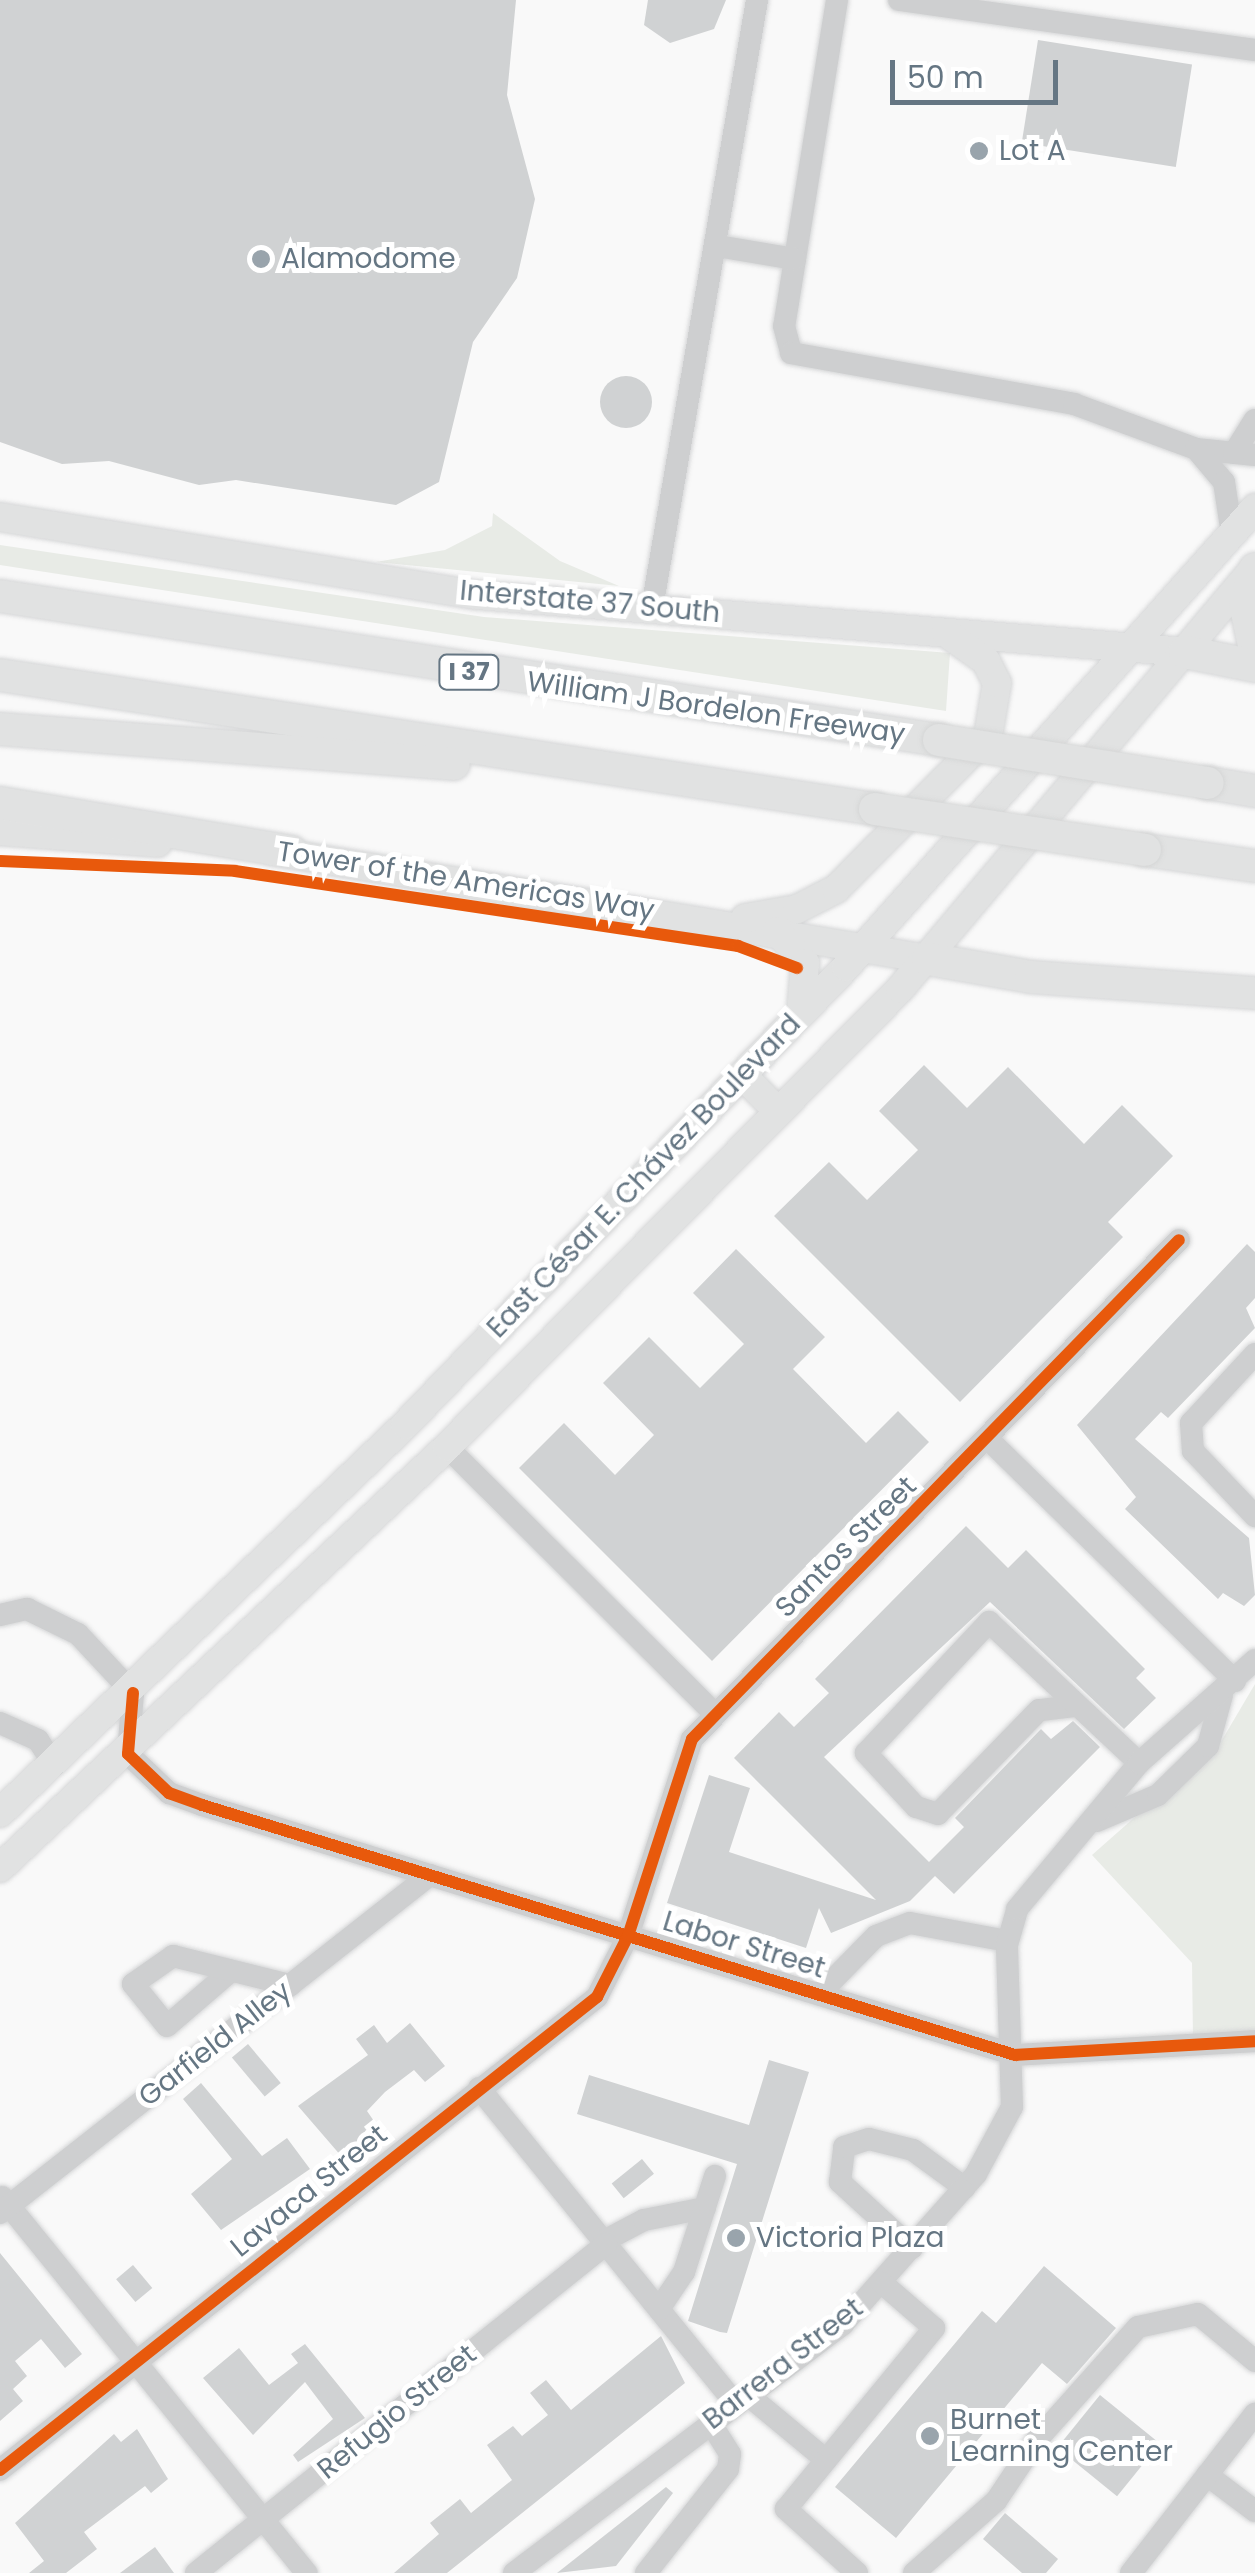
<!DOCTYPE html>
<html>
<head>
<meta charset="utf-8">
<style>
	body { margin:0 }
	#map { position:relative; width:1255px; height:2573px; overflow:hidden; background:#f9f9f9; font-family:Poppins,sans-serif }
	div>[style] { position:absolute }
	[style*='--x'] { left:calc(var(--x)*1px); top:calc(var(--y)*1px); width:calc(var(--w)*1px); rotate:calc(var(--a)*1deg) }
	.green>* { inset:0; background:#e8ebe6 }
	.building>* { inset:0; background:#d0d2d3; transform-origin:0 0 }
	.round { border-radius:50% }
	.roads { filter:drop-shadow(0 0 2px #d5d6d7) drop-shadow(0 0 2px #d5d6d7) }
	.minor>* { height:22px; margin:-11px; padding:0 11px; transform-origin:11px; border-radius:11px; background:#cecfd0 }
	.major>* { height:28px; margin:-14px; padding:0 14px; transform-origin:14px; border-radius:14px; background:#e1e2e2 }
	.highway>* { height:32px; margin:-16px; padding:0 16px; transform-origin:16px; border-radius:16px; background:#e1e2e2 }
	.bridges { filter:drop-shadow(0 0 2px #d5d6d6) drop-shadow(0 0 2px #d5d6d6) }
	.highway-bridge>* { height:32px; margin:-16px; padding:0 16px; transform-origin:16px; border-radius:16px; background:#e1e2e2 }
	.cycleway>* { height:12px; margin:-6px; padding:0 6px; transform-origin:6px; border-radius:6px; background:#e8590c }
	.dots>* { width:28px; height:28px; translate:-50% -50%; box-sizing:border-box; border:5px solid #fff; border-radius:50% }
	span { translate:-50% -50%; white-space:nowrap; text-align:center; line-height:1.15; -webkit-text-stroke:10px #fff; paint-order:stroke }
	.shield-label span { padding:2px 8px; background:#fff; border:2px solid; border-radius:8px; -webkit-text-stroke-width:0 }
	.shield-label { font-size:25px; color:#657683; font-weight:700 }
	.poi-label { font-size:28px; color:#657683 }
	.left { translate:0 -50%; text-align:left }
	.street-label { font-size:28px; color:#657683 }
	.scale { position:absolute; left:890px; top:60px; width:168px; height:45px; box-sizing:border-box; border:5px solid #657683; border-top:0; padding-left:12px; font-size:30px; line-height:35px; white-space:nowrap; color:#657683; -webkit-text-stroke:8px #fff; paint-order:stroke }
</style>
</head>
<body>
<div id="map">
	<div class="green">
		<div style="clip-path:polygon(493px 513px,560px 561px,619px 586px,376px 562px,445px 550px,492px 526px)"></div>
		<div style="clip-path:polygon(0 545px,484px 617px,950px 653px,946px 711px,0 565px)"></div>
		<div style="clip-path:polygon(1255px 1684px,1255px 2032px,1193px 2040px,1192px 1963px,1092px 1855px,1222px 1740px)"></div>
	</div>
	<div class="building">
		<div style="clip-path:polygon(0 0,516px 0,507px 95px,535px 199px,517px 278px,473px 342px,439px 482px,396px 505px,236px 480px,199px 485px,109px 461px,62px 464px,0 442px)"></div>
		<div style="clip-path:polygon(648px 0,726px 0,714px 29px,670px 43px,644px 25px)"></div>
		<div style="left:1038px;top:40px;width:156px;height:104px;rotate:9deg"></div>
		<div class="round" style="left:600px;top:376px;width:52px;height:52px"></div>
		<div style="clip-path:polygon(924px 1065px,967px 1108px,1008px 1067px,1084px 1144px,1122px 1105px,1173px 1156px,1108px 1222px,1123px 1237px,960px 1402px,774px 1216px,829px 1162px,867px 1200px,918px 1150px,879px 1111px)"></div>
		<div style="clip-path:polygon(1247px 1244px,1255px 1252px,1255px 1298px,1246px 1308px,1255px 1328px,1168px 1418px,1161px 1412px,1135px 1439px,1249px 1538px,1255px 1595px,1244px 1606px,1223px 1593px,1218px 1599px,1125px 1509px,1136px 1497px,1077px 1425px)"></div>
		<div style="clip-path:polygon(736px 1249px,825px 1337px,793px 1369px,866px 1443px,898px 1411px,929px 1442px,712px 1661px,519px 1468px,564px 1423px,615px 1475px,654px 1435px,603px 1383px,649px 1337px,700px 1388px,744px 1344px,693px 1293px)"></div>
		<div style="clip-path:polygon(966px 1526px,1008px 1568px,1026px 1550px,1145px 1669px,1136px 1678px,1156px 1698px,1124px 1729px,990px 1602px,824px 1757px,929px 1862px,964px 1827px,955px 1818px,1041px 1729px,1051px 1739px,1073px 1721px,1100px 1747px,954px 1894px,935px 1876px,910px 1901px,831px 1933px,819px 1908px,806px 1948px,667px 1903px,709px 1775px,750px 1788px,729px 1852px,876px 1900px,734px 1758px,779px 1712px,794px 1727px,829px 1693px,815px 1679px)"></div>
		<div style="clip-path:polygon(410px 2023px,445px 2066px,425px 2082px,414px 2070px,385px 2092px,367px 2111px,376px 2124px,342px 2157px,298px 2106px,368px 2055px,356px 2039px,374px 2025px,387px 2043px)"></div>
		<div style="left:248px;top:2044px;width:51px;height:21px;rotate:50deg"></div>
		<div style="clip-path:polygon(769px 2060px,809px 2072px,727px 2333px,720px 2332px,688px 2321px,737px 2164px,577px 2114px,589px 2075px,749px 2125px)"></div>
		<div style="clip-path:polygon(201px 2083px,262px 2156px,287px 2138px,310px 2169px,221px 2230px,191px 2194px,232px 2159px,183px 2099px)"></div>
		<div style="left:642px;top:2159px;width:19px;height:39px;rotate:51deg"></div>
		<div style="clip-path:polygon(0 2253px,82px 2354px,65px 2368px,41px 2339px,15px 2361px,27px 2376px,13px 2389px,23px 2401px,0 2421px)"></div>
		<div style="left:133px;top:2265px;width:30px;height:22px;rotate:50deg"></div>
		<div style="clip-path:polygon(1044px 2266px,1116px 2328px,1067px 2384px,1042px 2363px,896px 2538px,835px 2487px,982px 2311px,996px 2323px)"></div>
		<div style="clip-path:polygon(661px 2336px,685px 2383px,447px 2573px,394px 2573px,439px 2534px,430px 2523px,460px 2499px,471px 2513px,512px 2480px,487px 2445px,513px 2426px,522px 2436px,548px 2415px,530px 2393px,546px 2380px,571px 2410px)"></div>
		<div style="clip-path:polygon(305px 2344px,365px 2418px,298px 2462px,293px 2455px,333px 2419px,305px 2382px,253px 2435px,203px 2378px,239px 2348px,269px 2385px,298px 2363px,291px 2354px)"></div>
		<div style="left:1100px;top:2395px;width:77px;height:68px;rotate:39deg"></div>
		<div style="clip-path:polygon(137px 2429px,168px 2479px,151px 2493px,145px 2486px,84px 2532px,97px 2549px,66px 2573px,29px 2573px,44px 2561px,15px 2523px,114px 2434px,121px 2442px)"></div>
		<div style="clip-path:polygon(666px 2487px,673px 2493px,616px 2566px,557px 2573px)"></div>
		<div style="clip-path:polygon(1005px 2513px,1058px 2559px,1046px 2573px,1022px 2573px,983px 2539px)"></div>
		<div style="clip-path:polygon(155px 2547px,174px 2573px,120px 2573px)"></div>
	</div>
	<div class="roads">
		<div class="minor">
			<div style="--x:837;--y:0;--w:330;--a:99.2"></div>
			<div style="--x:784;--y:326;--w:28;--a:75"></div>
			<div style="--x:791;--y:353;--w:288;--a:10.2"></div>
			<div style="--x:1074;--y:404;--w:130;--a:20.2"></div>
			<div style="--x:1196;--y:449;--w:59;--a:5.8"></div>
			<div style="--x:899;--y:0;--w:359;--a:8"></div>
			<div style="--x:717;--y:246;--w:79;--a:9.5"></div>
			<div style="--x:1196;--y:449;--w:43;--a:49.7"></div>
			<div style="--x:1224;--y:482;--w:53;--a:81.3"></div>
			<div style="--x:1234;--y:453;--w:39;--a:-58"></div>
			<div style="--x:652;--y:608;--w:617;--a:-80.2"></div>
			<div style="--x:1255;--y:1354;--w:94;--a:132.8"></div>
			<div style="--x:1191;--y:1423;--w:28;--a:86"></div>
			<div style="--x:1193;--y:1451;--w:90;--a:46.4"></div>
			<div style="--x:990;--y:1441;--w:343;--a:44.4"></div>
			<div style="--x:447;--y:1447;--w:377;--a:44.9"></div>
			<div style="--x:0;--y:1615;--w:28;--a:-13"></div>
			<div style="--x:27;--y:1609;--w:57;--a:26.1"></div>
			<div style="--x:78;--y:1634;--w:81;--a:47"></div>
			<div style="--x:133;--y:1693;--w:61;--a:94.7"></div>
			<div style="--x:128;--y:1754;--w:57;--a:43.6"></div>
			<div style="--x:169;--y:1793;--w:35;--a:20"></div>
			<div style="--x:202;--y:1805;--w:851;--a:17.09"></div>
			<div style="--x:1015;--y:2055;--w:240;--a:-3.3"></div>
			<div style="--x:1074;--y:1706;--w:35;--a:173"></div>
			<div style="--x:1039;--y:1710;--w:145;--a:134.2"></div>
			<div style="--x:938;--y:1814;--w:23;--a:-162"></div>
			<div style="--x:916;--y:1807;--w:74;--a:-132.8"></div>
			<div style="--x:866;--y:1753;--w:180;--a:-46.8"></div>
			<div style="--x:989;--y:1622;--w:206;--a:43.2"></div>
			<div style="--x:0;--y:1723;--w:42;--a:24.1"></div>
			<div style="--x:38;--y:1740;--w:30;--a:57"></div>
			<div style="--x:1097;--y:1821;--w:66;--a:-23.1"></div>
			<div style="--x:1158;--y:1795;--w:70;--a:-44.4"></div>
			<div style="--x:1208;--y:1746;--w:53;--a:-74.6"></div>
			<div style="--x:231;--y:1971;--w:84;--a:139.3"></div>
			<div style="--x:167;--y:2026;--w:54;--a:-129"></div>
			<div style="--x:133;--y:1984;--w:49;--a:-35"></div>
			<div style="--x:173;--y:1956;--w:121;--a:13.9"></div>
			<div style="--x:819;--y:1994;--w:81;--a:-45.5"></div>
			<div style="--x:876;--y:1936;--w:36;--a:-21"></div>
			<div style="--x:910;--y:1923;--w:99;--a:10.5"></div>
			<div style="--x:479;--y:2088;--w:407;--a:50.9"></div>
			<div style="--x:2;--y:2197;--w:484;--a:51"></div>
			<div style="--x:0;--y:2213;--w:547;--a:-38.17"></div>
			<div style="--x:604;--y:2241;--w:45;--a:-27.7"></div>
			<div style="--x:644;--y:2220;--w:62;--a:-11.1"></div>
			<div style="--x:912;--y:2248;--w:98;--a:-137.5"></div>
			<div style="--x:840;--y:2182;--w:35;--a:-83"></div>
			<div style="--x:844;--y:2147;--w:26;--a:-18"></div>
			<div style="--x:869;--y:2139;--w:45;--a:14"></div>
			<div style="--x:913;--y:2150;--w:64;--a:36.2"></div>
			<div style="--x:659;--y:2309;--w:45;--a:-56"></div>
			<div style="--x:684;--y:2272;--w:101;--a:-72.1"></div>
			<div style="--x:749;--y:2396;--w:100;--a:39.7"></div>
			<div style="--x:0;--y:2470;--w:762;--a:-38.39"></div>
			<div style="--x:597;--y:1997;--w:68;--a:-63.1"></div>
			<div style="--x:628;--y:1936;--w:207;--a:-72"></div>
			<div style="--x:692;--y:1739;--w:697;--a:-45.7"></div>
			<div style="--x:1207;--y:2475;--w:60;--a:36.9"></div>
			<div style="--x:196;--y:2573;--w:526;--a:-38.74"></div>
			<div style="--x:514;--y:2573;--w:413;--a:-37.1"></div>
			<div style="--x:843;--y:2324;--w:200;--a:-48.4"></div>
			<div style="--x:976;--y:2174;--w:76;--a:-61.8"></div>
			<div style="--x:1012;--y:2107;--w:162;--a:-91.8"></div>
			<div style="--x:1007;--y:1945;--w:37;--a:-74"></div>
			<div style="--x:1017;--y:1909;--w:190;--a:-50.1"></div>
			<div style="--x:1139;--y:1763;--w:155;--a:-41.6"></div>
			<div style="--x:646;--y:2573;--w:132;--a:-51.7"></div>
			<div style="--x:728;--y:2469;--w:15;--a:-82"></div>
			<div style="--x:730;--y:2454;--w:38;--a:-122"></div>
			<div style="--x:857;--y:2573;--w:96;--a:-138"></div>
			<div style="--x:786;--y:2509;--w:234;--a:-50.7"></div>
			<div style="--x:934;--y:2328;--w:69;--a:-139.1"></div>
			<div style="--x:914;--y:2573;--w:109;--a:-41.3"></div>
			<div style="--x:996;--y:2501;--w:72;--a:-56.3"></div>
			<div style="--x:1036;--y:2441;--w:153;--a:-48.2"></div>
			<div style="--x:1138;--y:2327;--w:61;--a:-12.2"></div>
			<div style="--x:1198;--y:2314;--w:74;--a:39.5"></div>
			<div style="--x:1131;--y:2573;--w:202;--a:-52.1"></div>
		</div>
		<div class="major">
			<div style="--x:0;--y:517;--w:483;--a:9.3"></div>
			<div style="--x:477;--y:595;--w:710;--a:4.6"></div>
			<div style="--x:0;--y:831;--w:158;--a:4.3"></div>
			<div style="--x:271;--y:851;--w:666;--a:9.33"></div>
			<div style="--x:745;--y:918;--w:53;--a:-9.8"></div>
			<div style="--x:797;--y:909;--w:44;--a:-27.1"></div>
			<div style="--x:836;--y:889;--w:216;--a:-45.2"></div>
			<div style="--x:988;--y:736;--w:54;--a:-80.4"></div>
			<div style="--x:997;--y:683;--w:25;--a:-117"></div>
			<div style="--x:986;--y:661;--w:49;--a:-145"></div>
			<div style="--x:777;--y:931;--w:43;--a:48.8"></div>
			<div style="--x:805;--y:963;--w:50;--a:94.6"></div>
			<div style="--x:742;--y:1075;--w:51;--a:45"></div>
			<div style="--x:0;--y:1813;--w:561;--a:-43.77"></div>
			<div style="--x:405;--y:1425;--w:636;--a:-46.08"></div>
			<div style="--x:846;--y:967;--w:615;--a:-48.3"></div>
			<div style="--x:0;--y:1868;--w:614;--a:-43.28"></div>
			<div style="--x:447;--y:1447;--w:644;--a:-45.31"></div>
			<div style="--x:900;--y:989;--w:545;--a:-49.91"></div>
		</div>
		<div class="highway">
			<div style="--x:1255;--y:569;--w:35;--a:106"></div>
			<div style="--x:1245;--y:603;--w:48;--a:78"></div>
			<div style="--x:0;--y:596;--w:950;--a:8.72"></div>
			<div style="--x:1185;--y:652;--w:71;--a:11.3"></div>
			<div style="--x:0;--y:675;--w:885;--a:8.71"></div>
			<div style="--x:0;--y:729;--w:455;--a:4.4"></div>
			<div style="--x:1208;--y:783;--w:48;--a:9.7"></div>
			<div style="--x:0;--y:803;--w:296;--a:9.5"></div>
			<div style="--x:1145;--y:850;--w:111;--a:8.3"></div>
			<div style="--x:928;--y:959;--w:105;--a:9.9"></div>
			<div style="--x:1031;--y:977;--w:225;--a:4.1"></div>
		</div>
	</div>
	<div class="bridges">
		<div class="highway-bridge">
			<div style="--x:939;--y:740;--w:272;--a:9.1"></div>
			<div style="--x:875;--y:809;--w:273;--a:8.6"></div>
		</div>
	</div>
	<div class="cycleway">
		<div style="--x:0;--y:861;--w:235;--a:2.4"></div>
		<div style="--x:235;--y:871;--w:509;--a:8.48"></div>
		<div style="--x:738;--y:946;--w:63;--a:20.4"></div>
		<div style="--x:133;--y:1693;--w:61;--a:94.7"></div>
		<div style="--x:128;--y:1754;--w:57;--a:43.6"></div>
		<div style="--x:169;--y:1793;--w:35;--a:20"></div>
		<div style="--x:202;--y:1805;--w:851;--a:17.09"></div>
		<div style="--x:1015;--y:2055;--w:240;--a:-3.3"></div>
		<div style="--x:0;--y:2470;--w:762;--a:-38.39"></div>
		<div style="--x:597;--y:1997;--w:68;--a:-63.1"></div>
		<div style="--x:628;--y:1936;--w:207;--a:-72"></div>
		<div style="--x:692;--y:1739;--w:697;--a:-45.7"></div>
	</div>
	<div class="dots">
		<div style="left:979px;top:151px;background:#99a4ac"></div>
		<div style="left:261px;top:259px;background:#99a4ac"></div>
		<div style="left:736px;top:2238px;background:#99a4ac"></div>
		<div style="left:930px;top:2436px;background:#99a4ac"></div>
	</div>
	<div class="shield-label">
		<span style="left:469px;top:672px">I 37</span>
	</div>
	<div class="poi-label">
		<span class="left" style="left:999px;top:151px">Lot A</span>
		<span class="left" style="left:281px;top:259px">Alamodome</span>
		<span class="left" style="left:756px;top:2238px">Victoria Plaza</span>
		<span class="left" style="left:950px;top:2436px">Burnet<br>Learning Center</span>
	</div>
	<div class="street-label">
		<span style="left:590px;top:602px;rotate:5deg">Interstate 37 South</span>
		<span style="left:716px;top:708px;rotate:8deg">William J Bordelon Freeway</span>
		<span style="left:466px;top:881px;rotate:9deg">Tower of the Americas Way</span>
		<span style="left:644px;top:1176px;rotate:-46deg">East César E. Chávez Boulevard</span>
		<span style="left:846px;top:1547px;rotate:-45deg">Santos Street</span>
		<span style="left:744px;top:1945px;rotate:17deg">Labor Street</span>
		<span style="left:215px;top:2044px;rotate:-38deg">Garfield Alley</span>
		<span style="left:309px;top:2191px;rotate:-39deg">Lavaca Street</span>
		<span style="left:783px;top:2364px;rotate:-38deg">Barrera Street</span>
		<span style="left:397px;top:2412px;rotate:-39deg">Refugio Street</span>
	</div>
	<div class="scale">50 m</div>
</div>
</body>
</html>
